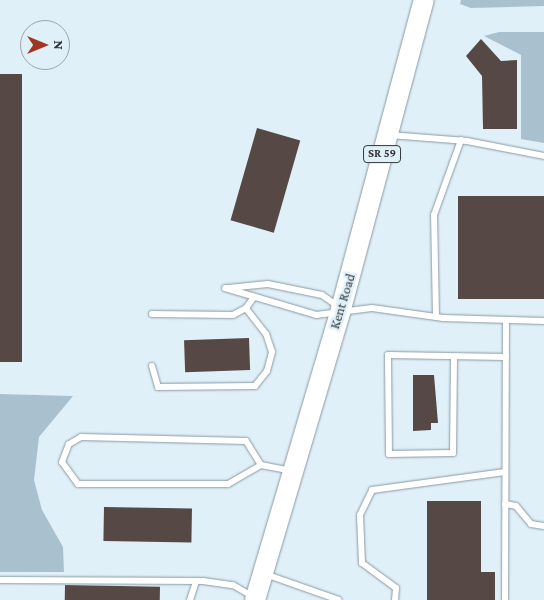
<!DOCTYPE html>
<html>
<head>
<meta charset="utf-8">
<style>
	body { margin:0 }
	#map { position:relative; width:544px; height:600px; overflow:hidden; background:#e0f0f9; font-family:"Crimson Pro",serif }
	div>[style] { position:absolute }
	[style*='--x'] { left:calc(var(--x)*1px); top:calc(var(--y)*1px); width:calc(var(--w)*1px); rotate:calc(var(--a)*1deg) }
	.green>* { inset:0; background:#a9c1cf }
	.building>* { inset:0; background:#564844; transform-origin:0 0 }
	.roads { filter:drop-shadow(0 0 1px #8a99a1) drop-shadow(0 0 1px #8a99a1) }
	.lane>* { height:6px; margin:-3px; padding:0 3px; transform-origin:3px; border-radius:3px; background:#fff }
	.primary>* { height:20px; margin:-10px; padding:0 10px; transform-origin:10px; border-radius:10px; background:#fff }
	span { translate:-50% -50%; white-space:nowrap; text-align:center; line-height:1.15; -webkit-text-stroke:5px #e0f0f9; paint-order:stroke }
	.shield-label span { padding:1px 4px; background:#e0f0f9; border:1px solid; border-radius:4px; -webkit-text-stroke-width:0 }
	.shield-label { font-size:12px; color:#31373a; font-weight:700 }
	.street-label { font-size:14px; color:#31373a }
	.north { position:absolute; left:20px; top:20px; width:50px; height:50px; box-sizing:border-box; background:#e0f0f9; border:1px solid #9aa6ad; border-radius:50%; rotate:90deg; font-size:14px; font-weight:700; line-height:20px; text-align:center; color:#31373a }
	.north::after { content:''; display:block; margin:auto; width:18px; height:22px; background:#9f3621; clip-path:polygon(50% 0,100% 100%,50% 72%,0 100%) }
</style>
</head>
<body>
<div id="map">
	<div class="green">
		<div style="clip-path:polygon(461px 0,544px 0,544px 6px,471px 8px,460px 4px)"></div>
		<div style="clip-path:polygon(499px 32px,544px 32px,544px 143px,521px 139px,521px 55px,484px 36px)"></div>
		<div style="clip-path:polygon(0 394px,73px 396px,39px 437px,34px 480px,42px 510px,63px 547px,64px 572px,0 572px)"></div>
	</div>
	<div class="building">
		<div style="clip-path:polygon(481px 39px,501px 61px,517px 60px,517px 129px,483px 129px,482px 76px,466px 56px)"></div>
		<div style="left:0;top:74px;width:22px;height:288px"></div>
		<div style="left:257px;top:128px;width:45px;height:96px;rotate:16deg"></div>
		<div style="left:458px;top:196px;width:86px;height:103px"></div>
		<div style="left:249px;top:338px;width:32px;height:65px;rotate:88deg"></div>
		<div style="clip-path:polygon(413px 375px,434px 375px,438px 423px,431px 423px,431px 430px,413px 431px)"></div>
		<div style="clip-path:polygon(427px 501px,481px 501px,481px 572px,495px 572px,495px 600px,427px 600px)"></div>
		<div style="left:104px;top:507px;width:88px;height:34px;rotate:1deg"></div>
		<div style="left:65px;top:585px;width:95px;height:15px;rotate:1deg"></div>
	</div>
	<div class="roads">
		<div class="lane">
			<div style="--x:389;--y:135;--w:78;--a:4.4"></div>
			<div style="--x:467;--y:141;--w:78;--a:11"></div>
			<div style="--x:225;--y:288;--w:95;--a:16.5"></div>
			<div style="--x:316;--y:315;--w:56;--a:-7.1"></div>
			<div style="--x:372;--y:308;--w:72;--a:8"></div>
			<div style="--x:443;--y:318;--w:101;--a:1.7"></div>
			<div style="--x:228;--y:288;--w:40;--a:-5.7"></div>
			<div style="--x:268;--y:284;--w:55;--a:11.5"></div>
			<div style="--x:322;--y:295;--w:19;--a:35"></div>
			<div style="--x:152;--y:314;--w:81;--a:0.7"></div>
			<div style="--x:233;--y:315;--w:15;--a:-28"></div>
			<div style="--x:436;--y:317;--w:102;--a:-91.1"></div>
			<div style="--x:434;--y:215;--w:80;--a:-70.2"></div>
			<div style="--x:454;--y:358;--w:95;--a:90.6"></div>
			<div style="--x:453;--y:453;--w:64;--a:179.1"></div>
			<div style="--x:389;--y:454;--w:99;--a:-90.6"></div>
			<div style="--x:388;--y:355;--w:118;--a:1"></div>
			<div style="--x:152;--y:366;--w:22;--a:74"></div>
			<div style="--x:158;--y:387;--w:97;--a:-0.6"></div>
			<div style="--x:255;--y:386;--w:19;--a:-51"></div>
			<div style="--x:267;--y:371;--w:20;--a:-75"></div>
			<div style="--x:272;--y:352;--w:19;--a:-108"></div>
			<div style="--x:266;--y:334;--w:33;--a:-128"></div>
			<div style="--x:246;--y:308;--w:14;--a:-54"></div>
			<div style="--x:261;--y:465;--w:38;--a:150"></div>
			<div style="--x:228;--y:484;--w:150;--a:180"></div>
			<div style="--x:78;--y:484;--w:27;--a:-126"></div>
			<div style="--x:62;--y:462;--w:19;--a:-69"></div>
			<div style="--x:69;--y:444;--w:14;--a:-30"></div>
			<div style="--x:81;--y:437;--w:165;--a:1.4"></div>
			<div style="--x:246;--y:441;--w:28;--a:58"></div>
			<div style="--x:261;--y:465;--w:31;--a:11"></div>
			<div style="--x:505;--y:504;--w:11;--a:10"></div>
			<div style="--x:516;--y:506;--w:23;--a:50"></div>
			<div style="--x:531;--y:524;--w:13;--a:9"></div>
			<div style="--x:265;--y:574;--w:78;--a:19.4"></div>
			<div style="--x:0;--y:580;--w:203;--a:0.3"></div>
			<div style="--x:203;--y:581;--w:30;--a:8"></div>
			<div style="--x:233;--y:585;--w:24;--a:30"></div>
			<div style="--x:190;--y:600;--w:20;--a:-72"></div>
			<div style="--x:395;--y:600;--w:12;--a:-85"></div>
			<div style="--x:396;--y:588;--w:42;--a:-143.7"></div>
			<div style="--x:362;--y:563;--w:48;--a:-92.4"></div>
			<div style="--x:360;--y:515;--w:28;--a:-64"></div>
			<div style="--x:372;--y:490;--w:134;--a:-7.7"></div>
			<div style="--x:505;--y:600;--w:279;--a:-89.8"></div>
		</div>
		<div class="primary">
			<div style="--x:255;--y:600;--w:303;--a:-73.5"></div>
			<div style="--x:341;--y:309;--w:320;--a:-75"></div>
		</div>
	</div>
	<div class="shield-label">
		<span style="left:382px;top:154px">SR 59</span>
	</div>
	<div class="street-label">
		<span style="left:342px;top:301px;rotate:-73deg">Kent Road</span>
	</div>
	<div class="north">N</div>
</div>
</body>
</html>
